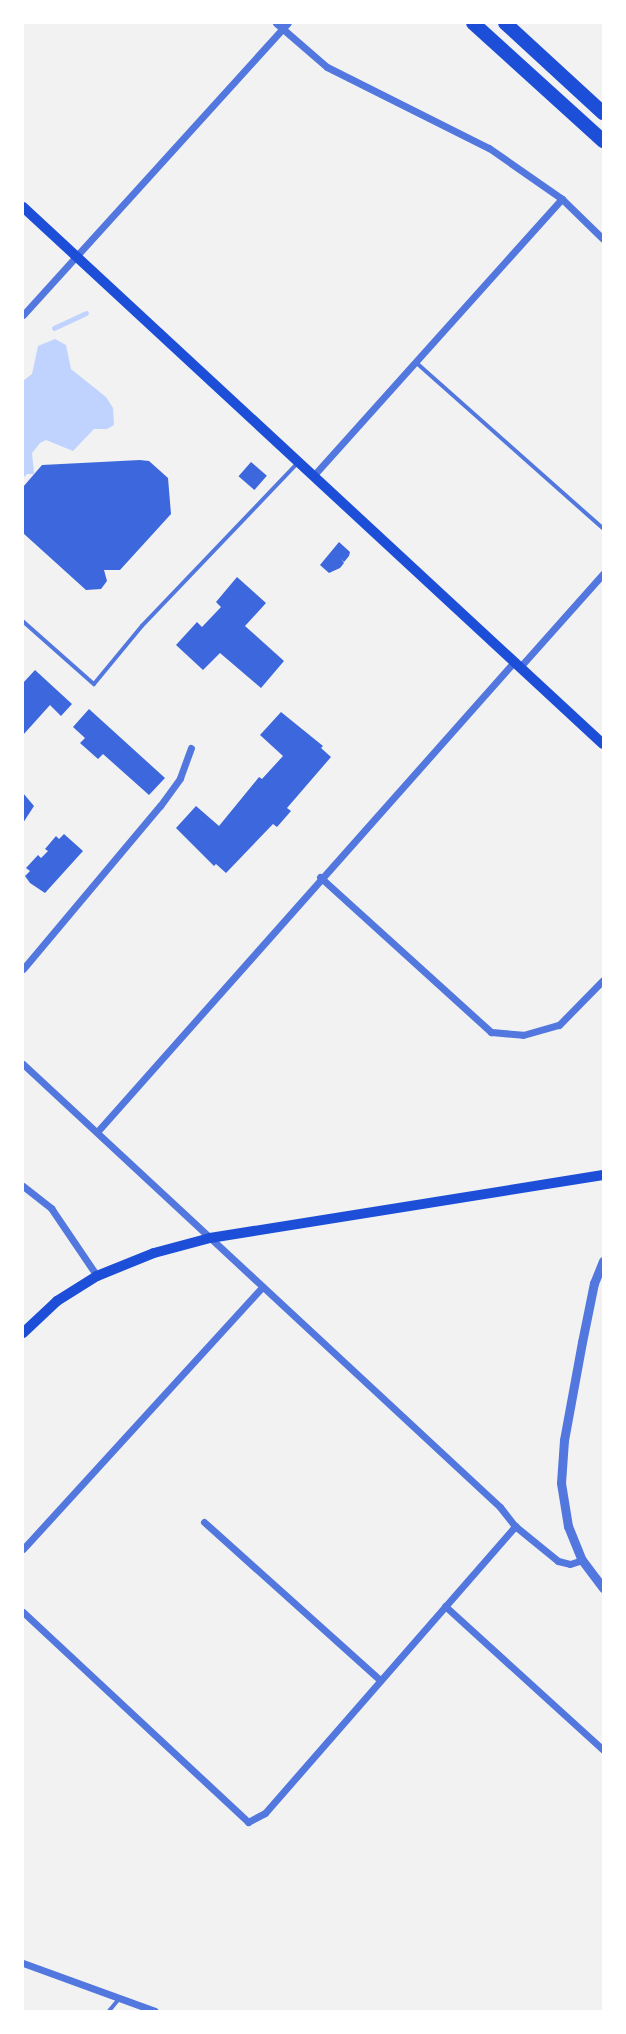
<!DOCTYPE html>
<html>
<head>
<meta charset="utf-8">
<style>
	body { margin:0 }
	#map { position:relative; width:626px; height:2034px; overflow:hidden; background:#f2f2f2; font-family:"Asap Condensed",sans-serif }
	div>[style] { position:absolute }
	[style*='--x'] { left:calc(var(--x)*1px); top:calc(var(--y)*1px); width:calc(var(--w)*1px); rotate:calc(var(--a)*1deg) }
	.water>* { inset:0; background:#bfd3fe }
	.stream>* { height:4.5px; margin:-2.25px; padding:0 2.25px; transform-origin:2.25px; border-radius:2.25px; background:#bfd3fe }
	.building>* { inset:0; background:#3d67dc; transform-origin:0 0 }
	.service>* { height:3.5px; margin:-1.75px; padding:0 1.75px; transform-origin:1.75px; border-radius:1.75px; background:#5277de }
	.minor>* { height:7px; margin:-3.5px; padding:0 3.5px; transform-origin:3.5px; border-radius:3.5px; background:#5277de }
	.tertiary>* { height:9px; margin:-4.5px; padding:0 4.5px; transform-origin:4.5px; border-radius:4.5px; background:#5277de }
	.secondary>* { height:10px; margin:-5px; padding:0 5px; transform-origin:5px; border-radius:5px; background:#1d4ed8 }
	.motorway>* { height:14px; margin:-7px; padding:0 7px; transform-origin:7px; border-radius:7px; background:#1d4ed8 }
	span { translate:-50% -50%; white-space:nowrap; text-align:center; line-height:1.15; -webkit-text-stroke:5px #fff; paint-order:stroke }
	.frame { position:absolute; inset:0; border:24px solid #fff; pointer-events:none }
</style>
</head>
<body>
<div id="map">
	<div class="water">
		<div style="clip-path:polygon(55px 339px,66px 345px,71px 369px,106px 397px,113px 408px,114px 425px,107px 429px,94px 429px,73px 451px,46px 440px,40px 443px,32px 453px,34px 474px,27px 474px,23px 478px,23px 381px,32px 374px,38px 346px)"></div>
	</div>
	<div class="stream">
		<div style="--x:54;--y:328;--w:35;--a:-25"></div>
	</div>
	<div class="building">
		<div style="clip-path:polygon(140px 460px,149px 461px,168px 478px,171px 514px,120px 570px,104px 570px,107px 581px,101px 589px,86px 590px,23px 533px,23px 487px,42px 465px)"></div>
		<div style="left:251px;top:462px;width:21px;height:19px;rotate:41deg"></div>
		<div style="clip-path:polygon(339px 542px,350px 552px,349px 556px,344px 562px,341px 559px,344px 563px,340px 568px,329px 573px,320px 565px)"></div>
		<div style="clip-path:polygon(237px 577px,266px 603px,245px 626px,284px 661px,261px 688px,220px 653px,203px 670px,176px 645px,197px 622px,202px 627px,221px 607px,216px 602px)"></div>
		<div style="clip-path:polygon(35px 670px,72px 704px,61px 716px,50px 705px,23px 735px,23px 683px)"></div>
		<div style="clip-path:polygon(89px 709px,165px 778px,149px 795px,103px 754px,98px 759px,80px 743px,85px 738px,73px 727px)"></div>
		<div style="clip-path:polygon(281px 712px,323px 746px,321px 748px,331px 757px,287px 808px,291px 811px,277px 827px,273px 824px,226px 873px,216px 864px,214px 866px,176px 828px,196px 806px,219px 826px,259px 777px,262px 779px,283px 756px,260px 735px)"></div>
		<div style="clip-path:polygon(23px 793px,34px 806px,23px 823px)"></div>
		<div style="clip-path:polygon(64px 834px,83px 851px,45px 893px,30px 883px,25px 876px,30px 871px,26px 868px,38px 855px,41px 858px,48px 851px,45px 849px,56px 836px,59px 839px)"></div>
	</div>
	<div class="service">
		<div style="--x:417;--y:363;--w:249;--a:41.6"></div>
		<div style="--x:23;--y:621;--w:95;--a:41.6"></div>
		<div style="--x:94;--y:684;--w:75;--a:-50.4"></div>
		<div style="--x:142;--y:626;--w:226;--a:-46.3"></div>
		<div style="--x:109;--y:2011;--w:16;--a:-50"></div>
	</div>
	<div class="minor">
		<div style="--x:276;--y:23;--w:67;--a:40.8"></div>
		<div style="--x:327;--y:67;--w:181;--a:26.6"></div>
		<div style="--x:489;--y:148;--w:89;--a:34.9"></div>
		<div style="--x:562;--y:199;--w:57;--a:44.3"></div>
		<div style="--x:23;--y:315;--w:394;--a:-47.8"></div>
		<div style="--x:314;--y:475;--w:371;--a:-48.1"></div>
		<div style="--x:520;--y:667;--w:125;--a:-48.3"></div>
		<div style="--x:320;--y:877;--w:231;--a:42.2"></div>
		<div style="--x:491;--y:1032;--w:32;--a:5"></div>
		<div style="--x:523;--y:1035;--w:37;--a:-16"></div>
		<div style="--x:559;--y:1025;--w:63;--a:-45.6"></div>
		<div style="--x:23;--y:969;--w:213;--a:-50"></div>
		<div style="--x:160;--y:806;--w:34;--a:-54"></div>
		<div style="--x:180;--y:778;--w:32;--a:-70"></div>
		<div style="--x:23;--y:1064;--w:651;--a:42.88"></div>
		<div style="--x:500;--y:1507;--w:24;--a:52"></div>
		<div style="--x:515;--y:1526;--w:55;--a:39.1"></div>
		<div style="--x:558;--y:1561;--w:12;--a:14"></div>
		<div style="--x:570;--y:1564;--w:13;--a:-18"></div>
		<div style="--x:97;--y:1132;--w:628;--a:-48.42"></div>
		<div style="--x:23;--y:1186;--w:36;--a:38"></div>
		<div style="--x:51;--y:1208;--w:82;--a:55.9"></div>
		<div style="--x:204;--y:1522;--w:237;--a:41.9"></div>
		<div style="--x:23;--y:1549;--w:355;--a:-47.6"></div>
		<div style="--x:445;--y:1606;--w:214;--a:42.3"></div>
		<div style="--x:23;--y:1612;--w:308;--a:43"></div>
		<div style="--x:248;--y:1822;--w:19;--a:-28"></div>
		<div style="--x:265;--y:1813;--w:381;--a:-48.9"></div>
		<div style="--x:23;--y:1963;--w:140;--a:20"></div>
	</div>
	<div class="tertiary">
		<div style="--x:603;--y:1261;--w:24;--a:112"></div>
		<div style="--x:594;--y:1283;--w:60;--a:101.5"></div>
		<div style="--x:582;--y:1342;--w:100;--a:100.4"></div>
		<div style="--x:564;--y:1440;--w:43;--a:94"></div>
		<div style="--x:561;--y:1483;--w:44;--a:80.8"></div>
		<div style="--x:568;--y:1526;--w:37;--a:68"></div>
		<div style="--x:582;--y:1560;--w:35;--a:53"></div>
	</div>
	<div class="secondary">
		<div style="--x:23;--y:207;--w:790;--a:42.8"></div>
		<div style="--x:23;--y:1333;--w:47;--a:-43.3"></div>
		<div style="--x:57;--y:1301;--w:47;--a:-32"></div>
		<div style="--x:97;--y:1276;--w:61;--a:-22"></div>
		<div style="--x:154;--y:1253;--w:58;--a:-15"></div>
		<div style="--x:210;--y:1238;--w:398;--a:-9.1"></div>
	</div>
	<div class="motorway">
		<div style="--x:473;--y:23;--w:176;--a:42.2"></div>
		<div style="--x:505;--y:23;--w:133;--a:42.6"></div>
	</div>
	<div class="frame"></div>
</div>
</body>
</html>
